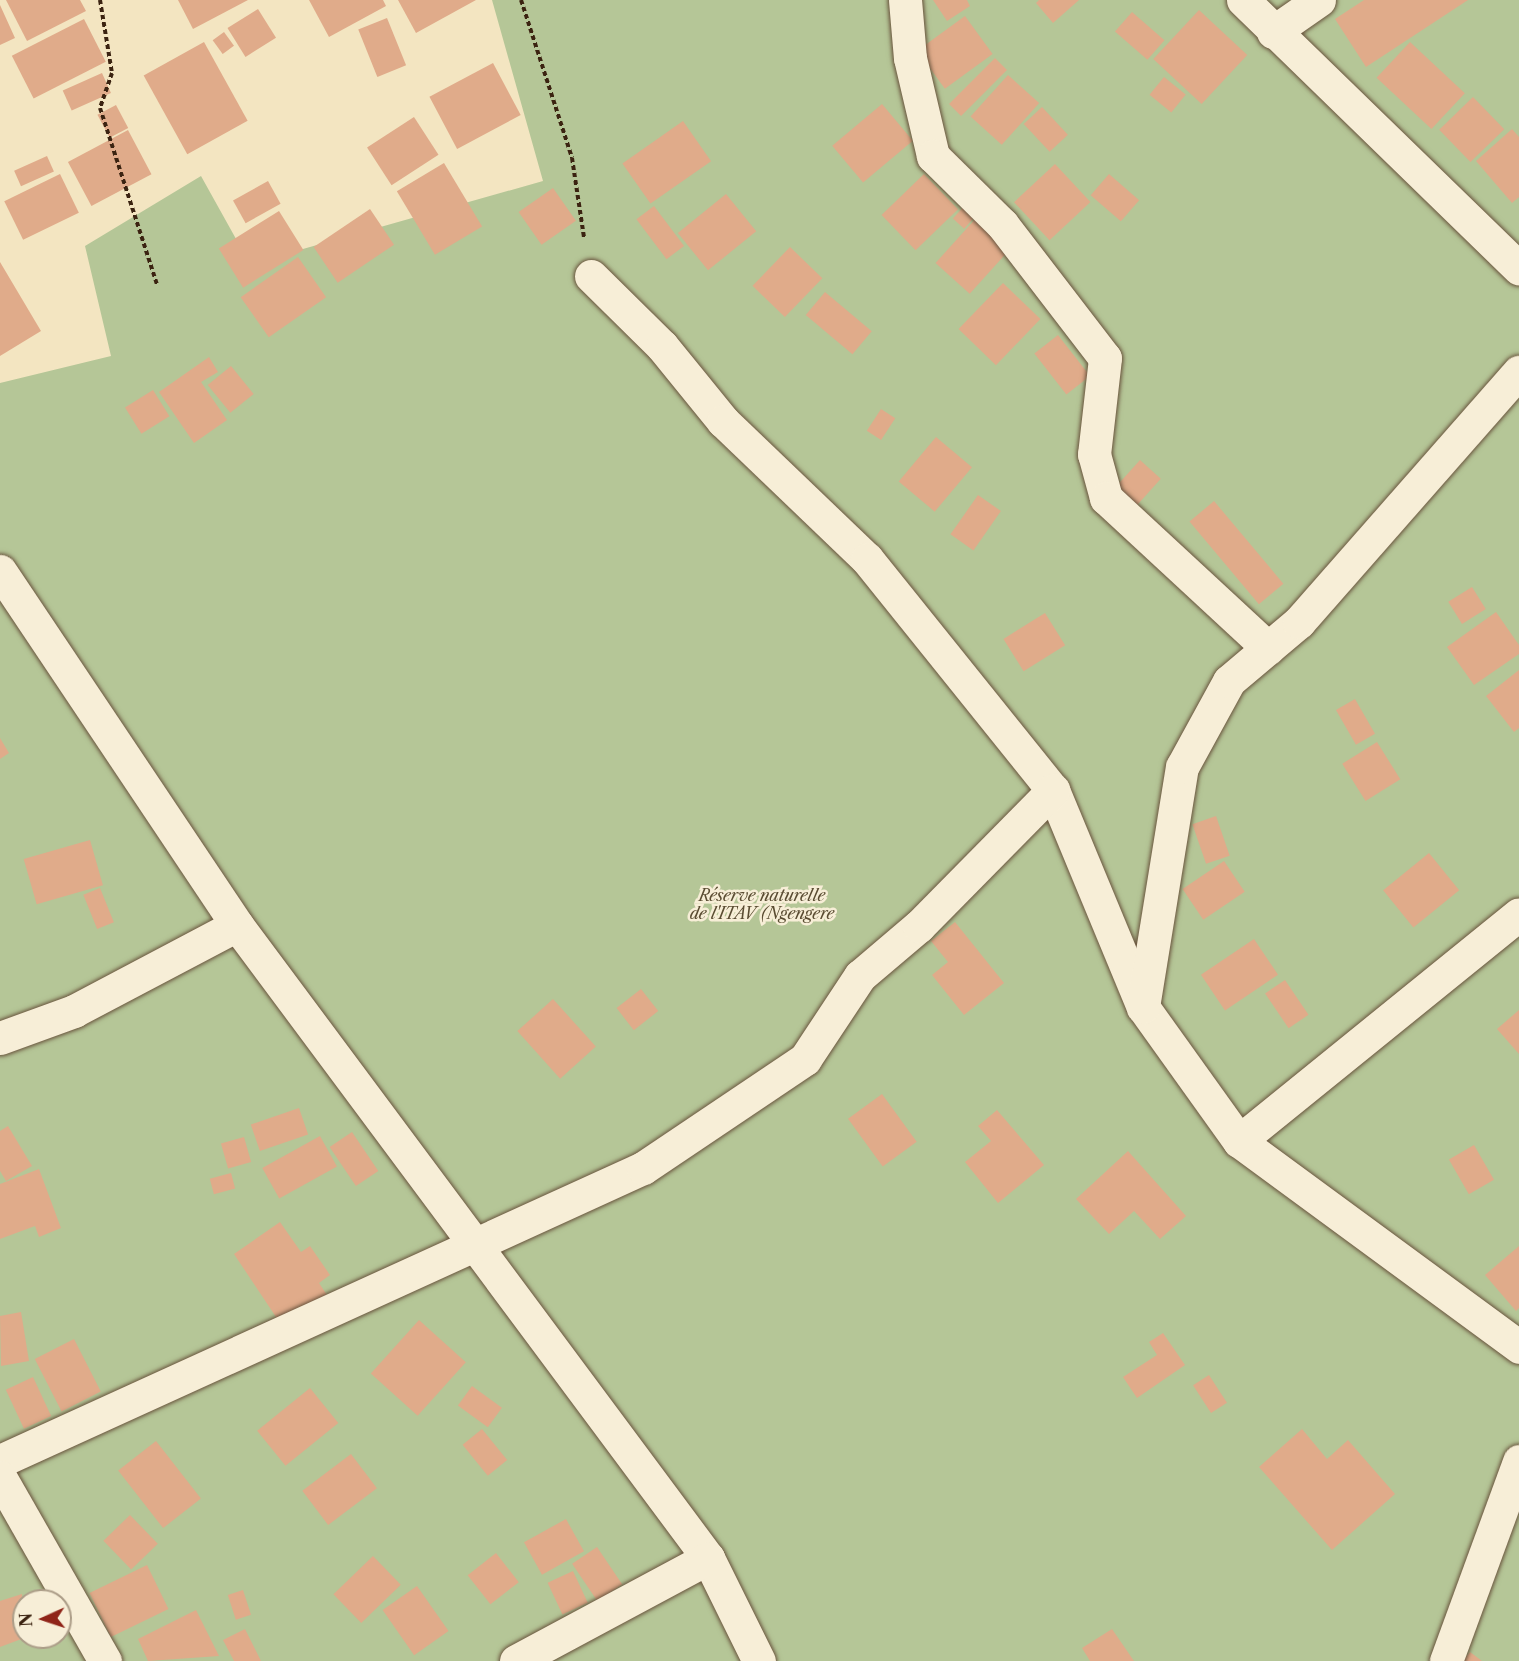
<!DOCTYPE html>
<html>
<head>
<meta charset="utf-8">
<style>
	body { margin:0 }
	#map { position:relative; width:1519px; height:1661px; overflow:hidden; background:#f3e5c1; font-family:"Libre Caslon Text",serif }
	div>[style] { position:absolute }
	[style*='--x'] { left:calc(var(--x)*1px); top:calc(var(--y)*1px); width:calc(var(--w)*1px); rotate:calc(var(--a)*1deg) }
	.green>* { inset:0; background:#b5c697 }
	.building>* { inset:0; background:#e0ab8a; transform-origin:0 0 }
	.path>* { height:4px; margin-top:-2px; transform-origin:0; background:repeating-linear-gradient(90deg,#3b2311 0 4.5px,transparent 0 7.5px) }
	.roads { filter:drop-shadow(0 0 2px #69543d) drop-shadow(0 0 2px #69543d) }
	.minor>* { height:33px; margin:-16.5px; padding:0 16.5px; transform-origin:16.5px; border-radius:16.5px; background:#f7eed7 }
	span { translate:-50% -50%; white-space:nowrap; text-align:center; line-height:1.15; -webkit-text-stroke:5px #f7eed7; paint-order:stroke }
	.park-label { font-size:16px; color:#5a4c32; font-style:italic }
	.north { position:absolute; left:12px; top:1589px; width:60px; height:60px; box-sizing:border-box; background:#f7eed7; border:2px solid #ac9d88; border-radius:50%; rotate:267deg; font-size:16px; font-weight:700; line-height:24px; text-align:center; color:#3b2311 }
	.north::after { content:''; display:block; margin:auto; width:21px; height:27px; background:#8f2418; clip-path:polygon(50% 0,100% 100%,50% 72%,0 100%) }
</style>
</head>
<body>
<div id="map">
	<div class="green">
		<div style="clip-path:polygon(evenodd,492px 0,1519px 0,1519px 1661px,0 1661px,0 383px,111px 356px,85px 246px,201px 176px,250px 264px,543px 181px,492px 0,24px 1601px,60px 1601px,60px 1637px,24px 1637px,24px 1601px)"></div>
	</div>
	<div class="building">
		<div style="clip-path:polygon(6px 0,80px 0,86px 11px,27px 41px)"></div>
		<div style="clip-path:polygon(178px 0,248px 0,193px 29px)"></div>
		<div style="clip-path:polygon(309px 0,383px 0,386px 6px,329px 37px)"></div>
		<div style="clip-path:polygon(398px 0,476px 0,416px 33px)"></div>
		<div style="clip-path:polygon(933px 0,967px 0,970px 6px,947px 21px)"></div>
		<div style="clip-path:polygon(1039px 0,1079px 0,1053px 23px,1036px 3px)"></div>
		<div style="clip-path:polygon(1364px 0,1468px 0,1366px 67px,1335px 19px)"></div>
		<div style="clip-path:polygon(0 5px,15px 38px,0 45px)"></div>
		<div style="left:258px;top:9px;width:34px;height:36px;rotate:58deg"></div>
		<div style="left:1199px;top:10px;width:66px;height:67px;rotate:43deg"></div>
		<div style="left:1132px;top:12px;width:43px;height:26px;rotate:41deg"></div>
		<div style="left:965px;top:16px;width:47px;height:59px;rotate:54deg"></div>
		<div style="left:387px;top:18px;width:51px;height:31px;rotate:68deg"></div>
		<div style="left:84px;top:19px;width:48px;height:81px;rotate:63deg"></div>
		<div style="left:224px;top:32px;width:17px;height:14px;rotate:54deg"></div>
		<div style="left:204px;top:42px;width:90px;height:69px;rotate:61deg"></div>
		<div style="left:1410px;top:42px;width:75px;height:49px;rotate:43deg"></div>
		<div style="left:995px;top:58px;width:17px;height:65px;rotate:45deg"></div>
		<div style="left:493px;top:63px;width:59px;height:72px;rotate:62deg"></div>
		<div style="left:102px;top:73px;width:22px;height:43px;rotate:66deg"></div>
		<div style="left:1008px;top:75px;width:42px;height:56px;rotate:42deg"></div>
		<div style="left:1164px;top:77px;width:28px;height:23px;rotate:39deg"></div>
		<div style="left:1473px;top:97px;width:45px;height:47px;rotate:46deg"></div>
		<div style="left:882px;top:104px;width:48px;height:65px;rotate:50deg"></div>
		<div style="left:116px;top:105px;width:26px;height:21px;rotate:62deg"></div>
		<div style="left:1042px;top:107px;width:38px;height:25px;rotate:47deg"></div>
		<div style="left:414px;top:117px;width:45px;height:56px;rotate:57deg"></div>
		<div style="left:683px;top:121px;width:49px;height:74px;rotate:55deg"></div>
		<div style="clip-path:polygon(1512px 129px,1519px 137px,1519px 197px,1512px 203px,1476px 161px)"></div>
		<div style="left:128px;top:130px;width:50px;height:68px;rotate:62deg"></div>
		<div style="left:47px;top:156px;width:17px;height:36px;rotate:66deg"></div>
		<div style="left:444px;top:163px;width:74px;height:55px;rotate:59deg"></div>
		<div style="left:1055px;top:164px;width:52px;height:56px;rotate:47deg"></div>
		<div style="left:60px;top:174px;width:43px;height:62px;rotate:64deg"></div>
		<div style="left:924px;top:174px;width:49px;height:59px;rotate:46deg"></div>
		<div style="left:1109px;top:174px;width:40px;height:28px;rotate:41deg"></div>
		<div style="left:268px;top:181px;width:26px;height:40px;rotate:61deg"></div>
		<div style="left:553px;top:188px;width:40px;height:42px;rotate:55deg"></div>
		<div style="left:726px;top:194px;width:48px;height:62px;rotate:51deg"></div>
		<div style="left:967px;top:203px;width:15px;height:21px;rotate:42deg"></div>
		<div style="left:654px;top:206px;width:50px;height:22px;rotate:53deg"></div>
		<div style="left:370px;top:209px;width:43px;height:68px;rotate:56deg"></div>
		<div style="left:279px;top:211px;width:46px;height:71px;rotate:58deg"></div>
		<div style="left:977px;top:217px;width:46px;height:62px;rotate:42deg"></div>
		<div style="left:790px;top:247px;width:45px;height:54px;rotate:44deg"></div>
		<div style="left:298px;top:257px;width:49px;height:70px;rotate:55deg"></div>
		<div style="clip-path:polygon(0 262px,41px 331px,0 356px)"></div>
		<div style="left:1003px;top:283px;width:52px;height:64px;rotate:44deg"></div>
		<div style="left:825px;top:292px;width:61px;height:30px;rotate:40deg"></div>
		<div style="left:1058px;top:335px;width:52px;height:30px;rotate:52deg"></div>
		<div style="clip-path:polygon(209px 357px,218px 372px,201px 382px,227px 420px,194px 443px,159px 392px)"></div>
		<div style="left:231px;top:366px;width:36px;height:30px;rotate:51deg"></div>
		<div style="left:153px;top:390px;width:31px;height:33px;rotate:58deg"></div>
		<div style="left:881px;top:409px;width:17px;height:26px;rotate:33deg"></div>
		<div style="left:936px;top:437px;width:47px;height:58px;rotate:40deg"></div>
		<div style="left:1140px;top:460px;width:28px;height:37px;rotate:42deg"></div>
		<div style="left:978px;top:495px;width:28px;height:48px;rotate:35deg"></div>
		<div style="left:1214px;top:501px;width:108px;height:32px;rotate:50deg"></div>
		<div style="left:1472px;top:587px;width:26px;height:28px;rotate:58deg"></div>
		<div style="clip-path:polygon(1496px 612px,1519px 645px,1519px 654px,1474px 685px,1447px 647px)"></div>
		<div style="left:1045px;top:613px;width:38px;height:49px;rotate:58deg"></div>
		<div style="clip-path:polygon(1519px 670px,1519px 728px,1514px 732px,1486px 696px)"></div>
		<div style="left:1355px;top:699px;width:40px;height:22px;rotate:60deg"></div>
		<div style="clip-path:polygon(0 738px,9px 753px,0 759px)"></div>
		<div style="left:1377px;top:742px;width:44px;height:41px;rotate:58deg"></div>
		<div style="left:1216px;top:816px;width:42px;height:25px;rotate:71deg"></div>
		<div style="left:90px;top:840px;width:47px;height:69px;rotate:74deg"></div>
		<div style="left:1429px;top:853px;width:48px;height:59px;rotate:51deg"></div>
		<div style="left:1224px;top:861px;width:37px;height:50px;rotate:56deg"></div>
		<div style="left:100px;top:888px;width:37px;height:18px;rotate:68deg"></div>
		<div style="clip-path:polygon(955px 922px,1004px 983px,964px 1015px,932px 975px,948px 962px,931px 941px)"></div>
		<div style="left:1254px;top:939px;width:43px;height:64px;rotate:56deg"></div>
		<div style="left:1285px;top:980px;width:42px;height:24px;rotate:56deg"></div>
		<div style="left:641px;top:989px;width:28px;height:31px;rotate:52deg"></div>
		<div style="left:553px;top:999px;width:64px;height:48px;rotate:48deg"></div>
		<div style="clip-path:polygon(1519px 1010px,1519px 1054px,1497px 1029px)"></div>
		<div style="left:882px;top:1094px;width:59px;height:42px;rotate:54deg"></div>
		<div style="left:299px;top:1108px;width:28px;height:51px;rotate:71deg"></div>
		<div style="clip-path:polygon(997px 1110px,1044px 1165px,998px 1203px,965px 1162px,991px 1141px,978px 1126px)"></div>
		<div style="clip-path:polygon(8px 1126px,32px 1166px,6px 1181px,0 1171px,0 1131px)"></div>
		<div style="left:352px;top:1132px;width:47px;height:27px;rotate:56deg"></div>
		<div style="left:320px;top:1136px;width:35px;height:66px;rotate:61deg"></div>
		<div style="left:244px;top:1137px;width:26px;height:24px;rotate:74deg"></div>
		<div style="left:1474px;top:1145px;width:40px;height:29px;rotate:60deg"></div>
		<div style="clip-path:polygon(1128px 1151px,1186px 1216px,1160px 1239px,1134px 1211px,1109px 1234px,1076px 1199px)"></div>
		<div style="clip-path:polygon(39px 1169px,61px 1228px,39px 1237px,35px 1226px,0 1239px,0 1184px)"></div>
		<div style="left:231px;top:1173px;width:16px;height:22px;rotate:75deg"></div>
		<div style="clip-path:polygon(280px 1222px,301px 1252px,310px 1246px,330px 1275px,319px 1283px,329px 1298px,284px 1329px,234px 1254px)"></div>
		<div style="clip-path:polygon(1519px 1246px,1519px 1308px,1516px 1311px,1485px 1275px)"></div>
		<div style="clip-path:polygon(21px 1312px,29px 1361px,1px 1366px,0 1316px)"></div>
		<div style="left:419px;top:1320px;width:63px;height:72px;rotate:42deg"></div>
		<div style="clip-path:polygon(1163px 1333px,1185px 1365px,1137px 1398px,1123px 1377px,1157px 1355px,1149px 1342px)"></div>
		<div style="left:74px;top:1339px;width:59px;height:44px;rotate:63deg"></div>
		<div style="left:1209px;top:1375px;width:33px;height:19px;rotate:57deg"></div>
		<div style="left:33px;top:1377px;width:43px;height:30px;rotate:65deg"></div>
		<div style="left:472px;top:1386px;width:37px;height:24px;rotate:36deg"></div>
		<div style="left:310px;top:1388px;width:45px;height:68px;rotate:51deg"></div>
		<div style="left:482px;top:1429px;width:40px;height:25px;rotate:51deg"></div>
		<div style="clip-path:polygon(1302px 1429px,1327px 1459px,1348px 1440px,1395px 1494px,1332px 1550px,1259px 1467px)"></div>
		<div style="left:156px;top:1441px;width:73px;height:48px;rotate:52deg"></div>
		<div style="left:351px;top:1454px;width:43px;height:61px;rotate:53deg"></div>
		<div style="left:130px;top:1515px;width:40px;height:37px;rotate:46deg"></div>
		<div style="left:566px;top:1519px;width:37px;height:48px;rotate:61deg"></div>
		<div style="left:597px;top:1547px;width:45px;height:30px;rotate:56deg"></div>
		<div style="left:496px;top:1553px;width:37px;height:36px;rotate:52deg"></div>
		<div style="left:373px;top:1556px;width:40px;height:55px;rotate:46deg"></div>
		<div style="left:147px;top:1565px;width:49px;height:64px;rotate:64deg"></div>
		<div style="left:573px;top:1571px;width:35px;height:28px;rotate:65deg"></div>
		<div style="left:417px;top:1586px;width:55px;height:42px;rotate:55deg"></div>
		<div style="left:243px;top:1590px;width:26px;height:16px;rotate:72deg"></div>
		<div style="clip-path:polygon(22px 1594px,24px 1638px,0 1647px,0 1601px)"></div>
		<div style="clip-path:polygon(196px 1610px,219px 1656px,148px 1661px,138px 1639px)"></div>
		<div style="clip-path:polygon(245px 1629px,261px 1661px,234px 1661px,223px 1640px)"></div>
		<div style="clip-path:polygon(1112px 1629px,1134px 1661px,1090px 1661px,1082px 1648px)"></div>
		<div style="clip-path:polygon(1470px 1652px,1482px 1661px,1463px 1661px)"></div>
	</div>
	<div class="path">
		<div style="--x:100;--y:0;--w:74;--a:80.7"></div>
		<div style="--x:112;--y:73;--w:37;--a:109"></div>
		<div style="--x:100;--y:108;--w:186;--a:72.1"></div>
		<div style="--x:521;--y:0;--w:166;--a:72.1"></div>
		<div style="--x:572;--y:158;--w:80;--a:81.4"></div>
	</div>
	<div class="roads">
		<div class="minor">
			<div style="--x:905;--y:0;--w:58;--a:85.1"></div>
			<div style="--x:910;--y:58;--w:101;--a:76.8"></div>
			<div style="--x:933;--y:156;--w:97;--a:44.6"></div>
			<div style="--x:1002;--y:224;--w:169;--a:52.5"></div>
			<div style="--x:1105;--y:358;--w:97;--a:96.5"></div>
			<div style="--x:1094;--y:454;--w:46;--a:74.7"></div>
			<div style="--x:1106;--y:498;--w:221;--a:42.8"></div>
			<div style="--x:1243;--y:0;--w:385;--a:44.2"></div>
			<div style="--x:1273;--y:32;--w:56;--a:-34.8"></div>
			<div style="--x:591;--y:276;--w:100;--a:44.6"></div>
			<div style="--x:662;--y:346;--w:97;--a:50.9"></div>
			<div style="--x:723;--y:421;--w:199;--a:43.8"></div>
			<div style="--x:867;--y:559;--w:297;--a:51.2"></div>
			<div style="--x:1053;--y:790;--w:235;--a:67.5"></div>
			<div style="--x:1143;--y:1007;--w:165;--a:54.4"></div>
			<div style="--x:1239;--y:1141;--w:348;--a:36.3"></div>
			<div style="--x:0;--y:571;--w:426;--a:56.2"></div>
			<div style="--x:237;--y:925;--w:789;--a:53.35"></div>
			<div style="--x:708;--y:1558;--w:115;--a:63.7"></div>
			<div style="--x:1143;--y:1007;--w:243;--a:-80.8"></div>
			<div style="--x:1182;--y:767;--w:98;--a:-61.3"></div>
			<div style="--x:1229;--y:681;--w:92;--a:-40.1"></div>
			<div style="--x:1299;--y:622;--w:333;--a:-48.7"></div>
			<div style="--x:0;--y:1038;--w:79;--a:-20"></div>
			<div style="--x:74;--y:1011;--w:184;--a:-27.8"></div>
			<div style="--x:1239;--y:1141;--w:360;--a:-39"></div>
			<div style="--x:0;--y:1461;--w:707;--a:-24.5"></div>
			<div style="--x:643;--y:1168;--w:195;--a:-33.9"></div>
			<div style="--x:805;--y:1059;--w:100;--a:-56.5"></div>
			<div style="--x:860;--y:976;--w:77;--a:-40.3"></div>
			<div style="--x:919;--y:926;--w:191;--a:-45.4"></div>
			<div style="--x:0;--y:1477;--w:212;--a:60.3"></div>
			<div style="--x:516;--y:1661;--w:218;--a:-28.2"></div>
			<div style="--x:1446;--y:1661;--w:213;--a:-69.9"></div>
		</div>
	</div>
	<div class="park-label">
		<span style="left:762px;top:904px">Réserve naturelle<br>de l'ITAV (Ngengere</span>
	</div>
	<div class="north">N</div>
</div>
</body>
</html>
